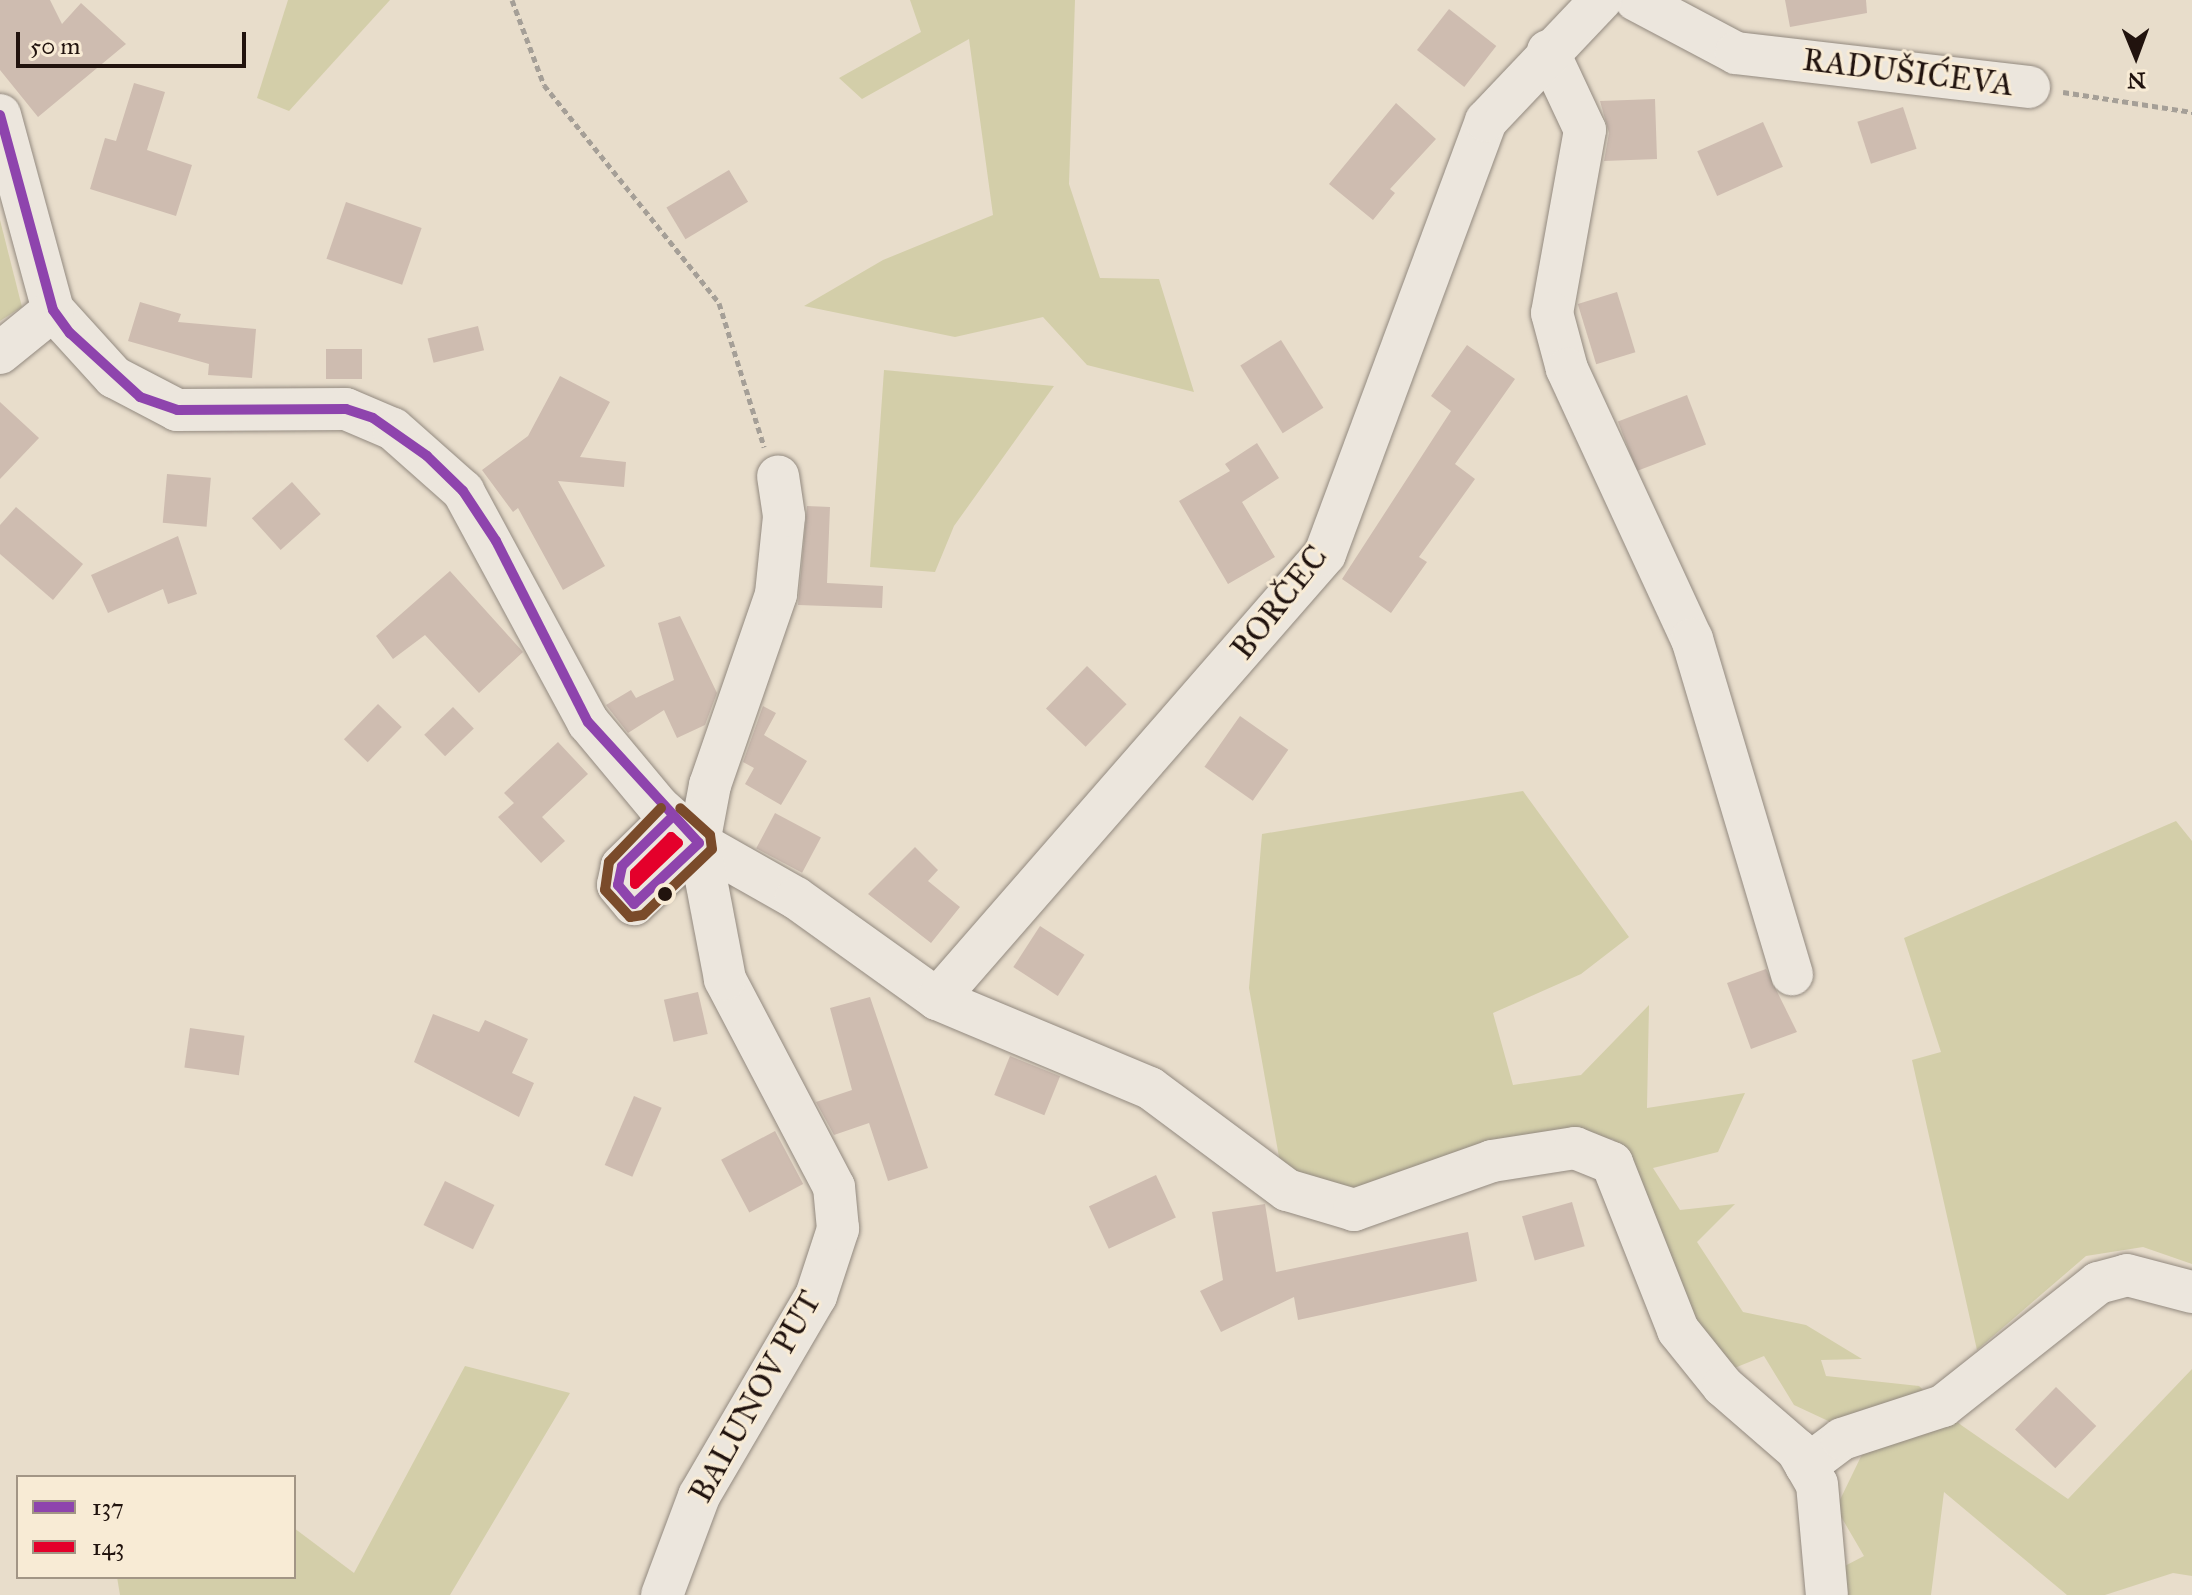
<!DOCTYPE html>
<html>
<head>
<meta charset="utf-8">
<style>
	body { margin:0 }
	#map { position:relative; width:2192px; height:1595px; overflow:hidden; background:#e8ddcb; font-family:"IM FELL Great Primer",serif }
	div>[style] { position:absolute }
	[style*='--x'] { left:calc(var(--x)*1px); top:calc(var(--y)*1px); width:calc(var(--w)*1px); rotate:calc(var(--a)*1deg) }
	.green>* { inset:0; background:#d3cea9 }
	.building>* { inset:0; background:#cebcb0; transform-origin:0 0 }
	.path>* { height:5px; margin-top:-2.5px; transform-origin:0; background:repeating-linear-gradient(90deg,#a59f97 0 6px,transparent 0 10px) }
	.roads { filter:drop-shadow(0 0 2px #938a80) drop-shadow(0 0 2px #938a80) }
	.minor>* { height:42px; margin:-21px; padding:0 21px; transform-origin:21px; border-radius:21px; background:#ece6dd }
	.bus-1>* { height:10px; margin:-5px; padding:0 5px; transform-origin:5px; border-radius:5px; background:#8e44ad }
	.bus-2>* { height:10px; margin:-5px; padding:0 5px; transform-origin:5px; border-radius:5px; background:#e4002b }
	.bus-3>* { height:10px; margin:-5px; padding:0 5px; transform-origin:5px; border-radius:5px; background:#7a4b2a }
	.dots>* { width:22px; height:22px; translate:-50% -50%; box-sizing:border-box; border:4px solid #f8ebd5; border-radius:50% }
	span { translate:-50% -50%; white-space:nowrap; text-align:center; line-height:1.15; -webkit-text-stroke:6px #f8ebd5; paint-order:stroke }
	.street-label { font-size:32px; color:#21130e }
	.legend { position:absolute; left:16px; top:1475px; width:280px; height:104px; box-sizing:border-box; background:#f8ebd5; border:2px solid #a29585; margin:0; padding:10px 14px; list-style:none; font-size:24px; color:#21130e }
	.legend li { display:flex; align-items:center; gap:16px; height:40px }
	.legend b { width:40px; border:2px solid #a29585 }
	.north { position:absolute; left:2096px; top:16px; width:80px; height:80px; -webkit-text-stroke:6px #f8ebd5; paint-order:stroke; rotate:179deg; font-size:22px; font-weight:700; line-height:32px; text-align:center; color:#21130e }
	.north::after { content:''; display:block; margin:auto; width:28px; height:36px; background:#21130e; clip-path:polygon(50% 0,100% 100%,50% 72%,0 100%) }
	.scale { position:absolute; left:16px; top:32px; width:230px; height:36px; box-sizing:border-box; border:4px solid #21130e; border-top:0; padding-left:10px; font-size:24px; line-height:28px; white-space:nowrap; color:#21130e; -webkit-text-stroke:6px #f8ebd5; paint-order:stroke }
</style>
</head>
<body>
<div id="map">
	<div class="green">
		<div style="clip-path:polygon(288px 0,390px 0,289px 111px,257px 98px)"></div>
		<div style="clip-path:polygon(910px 0,1075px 0,1069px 184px,1100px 278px,1159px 279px,1194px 392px,1087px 365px,1043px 317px,955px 337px,804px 306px,883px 260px,993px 215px,969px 39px,862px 99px,839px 78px,921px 32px)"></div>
		<div style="clip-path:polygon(0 220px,22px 307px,0 321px)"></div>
		<div style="clip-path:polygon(884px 370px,1054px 386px,954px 526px,935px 572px,870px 567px)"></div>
		<div style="clip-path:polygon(1523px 791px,1629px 937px,1581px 974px,1493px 1013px,1513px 1085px,1581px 1075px,1649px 1005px,1647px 1108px,1745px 1093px,1718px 1152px,1653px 1168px,1680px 1210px,1735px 1204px,1697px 1242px,1743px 1312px,1806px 1325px,1862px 1359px,1821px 1360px,1826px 1376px,1919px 1386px,1961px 1425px,2068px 1499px,2192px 1369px,2192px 1576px,2173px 1573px,2105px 1595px,2067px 1595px,1944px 1492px,1931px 1595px,1841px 1595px,1839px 1569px,1864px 1556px,1836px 1508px,1869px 1440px,1794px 1405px,1764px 1356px,1732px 1369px,1687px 1319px,1613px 1139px,1570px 1142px,1355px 1193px,1282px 1174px,1249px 988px,1262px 834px)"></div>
		<div style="clip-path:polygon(2176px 821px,2192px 841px,2192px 1264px,2143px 1247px,2086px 1256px,1977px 1350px,1912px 1060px,1941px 1052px,1904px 938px)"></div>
		<div style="clip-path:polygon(465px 1366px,570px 1393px,450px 1595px,120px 1595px,117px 1577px,294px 1577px,294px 1528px,354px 1573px)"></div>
	</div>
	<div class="building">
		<div style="clip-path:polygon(0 0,50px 0,62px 24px,81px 3px,126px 44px,38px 117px,0 70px)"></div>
		<div style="clip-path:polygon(1785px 0,1866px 0,1867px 13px,1790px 27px)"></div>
		<div style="left:1449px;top:9px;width:60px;height:52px;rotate:38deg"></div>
		<div style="clip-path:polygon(134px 83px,165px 92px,147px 150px,192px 165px,176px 216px,90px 189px,105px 138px,116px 141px)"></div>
		<div style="clip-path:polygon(1655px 99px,1657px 159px,1604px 161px,1609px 133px,1600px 101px)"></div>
		<div style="clip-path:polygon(1396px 103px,1436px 139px,1390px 189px,1395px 193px,1373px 220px,1329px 184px)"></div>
		<div style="left:1903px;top:107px;width:44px;height:48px;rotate:72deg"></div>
		<div style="left:1763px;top:122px;width:49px;height:72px;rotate:66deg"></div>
		<div style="left:729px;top:170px;width:37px;height:73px;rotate:59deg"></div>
		<div style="left:346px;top:202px;width:80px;height:60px;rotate:19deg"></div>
		<div style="left:1617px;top:292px;width:63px;height:41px;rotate:73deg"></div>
		<div style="clip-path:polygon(140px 302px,181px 314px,178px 322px,256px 329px,252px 378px,208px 375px,209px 364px,128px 341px)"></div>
		<div style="left:478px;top:326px;width:25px;height:52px;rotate:76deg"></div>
		<div style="left:1281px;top:340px;width:80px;height:48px;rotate:58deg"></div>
		<div style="clip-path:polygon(1467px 345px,1515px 379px,1455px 464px,1475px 479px,1419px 557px,1427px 562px,1391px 613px,1342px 579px,1451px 411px,1431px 396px)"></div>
		<div style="left:362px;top:349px;width:30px;height:36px;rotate:90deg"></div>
		<div style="clip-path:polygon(560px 376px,610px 402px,580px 457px,626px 462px,624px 487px,558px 481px,605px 566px,563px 590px,518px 508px,513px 512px,482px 470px,528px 436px)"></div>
		<div style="left:1687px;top:395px;width:53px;height:74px;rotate:69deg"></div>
		<div style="clip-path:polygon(0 402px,39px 438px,0 479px)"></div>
		<div style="clip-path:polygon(1257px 443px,1279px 478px,1242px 502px,1275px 557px,1228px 584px,1179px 501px,1230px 471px,1225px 464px)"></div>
		<div style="left:167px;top:474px;width:44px;height:49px;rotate:5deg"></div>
		<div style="left:292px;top:482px;width:43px;height:54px;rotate:48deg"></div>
		<div style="clip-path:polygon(807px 506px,830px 507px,827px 583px,883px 586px,882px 608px,798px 605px)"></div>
		<div style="clip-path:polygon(16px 507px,83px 564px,53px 600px,0 554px,0 525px)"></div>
		<div style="clip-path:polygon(178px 536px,197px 594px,168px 604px,163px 589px,108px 613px,91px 575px)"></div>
		<div style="clip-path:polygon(450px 571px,523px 652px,479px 693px,425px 635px,393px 659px,376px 636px)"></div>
		<div style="clip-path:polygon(680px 616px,717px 693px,705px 725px,677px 738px,664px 710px,628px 733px,606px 705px,631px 690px,636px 698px,674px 680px,658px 623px)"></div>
		<div style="left:1087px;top:666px;width:55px;height:59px;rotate:44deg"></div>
		<div style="left:378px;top:704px;width:33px;height:49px;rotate:44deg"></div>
		<div style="clip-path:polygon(763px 706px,776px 713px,764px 735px,807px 761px,781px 805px,745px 784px,754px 768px,743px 762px)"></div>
		<div style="left:453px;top:707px;width:30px;height:40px;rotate:46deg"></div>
		<div style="left:1240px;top:716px;width:59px;height:62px;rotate:35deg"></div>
		<div style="clip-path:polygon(558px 742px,588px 774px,542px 817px,565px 841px,541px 863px,498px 817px,514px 803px,504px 793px)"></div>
		<div style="left:775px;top:813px;width:52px;height:40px;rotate:28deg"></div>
		<div style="clip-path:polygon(915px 847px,938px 870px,928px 881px,960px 907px,931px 943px,868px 894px)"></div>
		<div style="left:1040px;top:926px;width:53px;height:49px;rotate:33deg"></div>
		<div style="clip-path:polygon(1766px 969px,1797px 1032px,1751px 1049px,1727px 983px)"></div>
		<div style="left:698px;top:992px;width:43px;height:35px;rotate:77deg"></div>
		<div style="clip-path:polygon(870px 997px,928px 1168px,888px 1181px,869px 1123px,834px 1135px,816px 1102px,852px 1090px,830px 1008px)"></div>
		<div style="clip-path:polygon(433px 1014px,479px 1032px,485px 1020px,528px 1039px,512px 1073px,534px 1083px,519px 1117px,414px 1062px)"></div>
		<div style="left:190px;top:1028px;width:55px;height:40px;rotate:8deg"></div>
		<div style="left:1010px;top:1056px;width:54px;height:42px;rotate:22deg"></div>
		<div style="left:634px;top:1096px;width:30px;height:75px;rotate:23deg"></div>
		<div style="left:775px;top:1131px;width:60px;height:61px;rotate:62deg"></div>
		<div style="left:1156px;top:1175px;width:47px;height:74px;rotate:65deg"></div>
		<div style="left:445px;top:1181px;width:55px;height:49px;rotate:26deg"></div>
		<div style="left:1572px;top:1202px;width:46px;height:52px;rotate:74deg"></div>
		<div style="clip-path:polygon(1265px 1204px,1276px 1272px,1468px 1232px,1477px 1281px,1298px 1320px,1294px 1297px,1221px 1332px,1200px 1291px,1223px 1280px,1212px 1212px)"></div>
		<div style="left:2056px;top:1387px;width:56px;height:59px;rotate:44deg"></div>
	</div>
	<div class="path">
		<div style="--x:512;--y:0;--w:91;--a:69.4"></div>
		<div style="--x:544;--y:85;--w:280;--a:51.2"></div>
		<div style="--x:719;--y:303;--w:151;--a:72.6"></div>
		<div style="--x:2063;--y:92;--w:131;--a:8.8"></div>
	</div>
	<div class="roads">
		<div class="minor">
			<div style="--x:1636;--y:0;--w:113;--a:27.9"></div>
			<div style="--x:1736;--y:53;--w:295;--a:6.6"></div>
			<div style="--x:1548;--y:51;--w:87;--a:64.9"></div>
			<div style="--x:1585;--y:130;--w:186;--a:100.2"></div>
			<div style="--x:1552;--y:313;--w:58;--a:75"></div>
			<div style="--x:1567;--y:369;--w:298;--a:65.2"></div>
			<div style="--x:1692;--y:639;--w:350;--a:73.4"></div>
			<div style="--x:0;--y:115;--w:202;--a:74.8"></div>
			<div style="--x:53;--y:310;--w:91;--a:47.7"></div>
			<div style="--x:114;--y:377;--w:71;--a:27.6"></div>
			<div style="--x:177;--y:410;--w:169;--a:-0.3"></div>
			<div style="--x:346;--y:409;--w:51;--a:23.1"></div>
			<div style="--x:393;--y:429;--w:94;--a:41.5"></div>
			<div style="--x:463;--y:491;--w:263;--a:61.6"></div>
			<div style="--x:588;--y:722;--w:109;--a:50.2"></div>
			<div style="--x:658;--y:806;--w:55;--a:42.1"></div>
			<div style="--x:699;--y:843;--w:112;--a:29.6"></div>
			<div style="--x:796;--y:898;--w:173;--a:35.6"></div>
			<div style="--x:937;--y:999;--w:231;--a:22.7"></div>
			<div style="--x:1150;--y:1088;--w:171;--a:36.7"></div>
			<div style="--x:1287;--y:1190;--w:70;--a:16.6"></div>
			<div style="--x:1354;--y:1210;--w:146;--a:-19.5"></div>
			<div style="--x:1492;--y:1161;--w:84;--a:-8.9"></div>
			<div style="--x:1575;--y:1148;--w:40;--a:22"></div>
			<div style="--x:1612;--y:1163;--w:180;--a:68.4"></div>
			<div style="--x:1678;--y:1330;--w:72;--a:51.2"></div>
			<div style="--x:1723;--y:1386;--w:98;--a:40.9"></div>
			<div style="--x:1797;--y:1450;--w:39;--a:60"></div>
			<div style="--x:1817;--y:1484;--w:111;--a:84.9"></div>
			<div style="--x:0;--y:353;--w:68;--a:-39.1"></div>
			<div style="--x:671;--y:818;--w:69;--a:135.6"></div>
			<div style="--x:622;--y:866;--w:19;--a:102"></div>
			<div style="--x:618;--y:885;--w:25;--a:50"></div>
			<div style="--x:634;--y:904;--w:89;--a:-43.2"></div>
			<div style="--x:699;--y:843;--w:59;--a:-79.3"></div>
			<div style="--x:710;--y:785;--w:202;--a:-70.9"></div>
			<div style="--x:776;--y:594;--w:78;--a:-84.1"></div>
			<div style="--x:784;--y:516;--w:40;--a:-98.5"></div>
			<div style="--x:937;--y:999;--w:590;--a:-48.91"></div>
			<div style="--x:1325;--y:554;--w:462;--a:-69.6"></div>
			<div style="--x:1486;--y:121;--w:167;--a:-46.5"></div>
			<div style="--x:1806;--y:1466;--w:45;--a:-36.9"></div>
			<div style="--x:1842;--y:1439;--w:106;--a:-18.1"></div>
			<div style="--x:1943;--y:1406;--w:198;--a:-38.4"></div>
			<div style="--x:2098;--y:1283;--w:30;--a:-15"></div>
			<div style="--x:2127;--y:1275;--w:67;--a:14.7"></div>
			<div style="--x:662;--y:1595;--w:106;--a:-69.5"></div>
			<div style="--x:699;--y:1496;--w:232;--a:-59.7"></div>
			<div style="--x:816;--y:1296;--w:71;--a:-71.8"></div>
			<div style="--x:838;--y:1229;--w:42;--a:-95.4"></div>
			<div style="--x:834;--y:1187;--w:235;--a:-117.7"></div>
			<div style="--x:725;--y:979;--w:138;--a:-100.8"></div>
		</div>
	</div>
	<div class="bus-1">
		<div style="--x:0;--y:115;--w:202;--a:74.8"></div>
		<div style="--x:53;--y:310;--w:29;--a:54"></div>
		<div style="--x:70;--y:333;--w:95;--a:42.4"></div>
		<div style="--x:140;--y:397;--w:39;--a:19"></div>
		<div style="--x:177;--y:410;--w:169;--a:-0.3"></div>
		<div style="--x:346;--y:409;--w:28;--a:18"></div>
		<div style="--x:373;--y:418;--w:66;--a:35.1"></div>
		<div style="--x:427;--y:456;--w:50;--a:44.2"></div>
		<div style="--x:463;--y:491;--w:60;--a:56.6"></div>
		<div style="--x:496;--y:541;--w:203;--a:63.1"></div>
		<div style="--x:588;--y:722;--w:164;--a:47.5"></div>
		<div style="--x:699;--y:843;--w:89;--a:136.8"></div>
		<div style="--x:634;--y:904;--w:25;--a:-130"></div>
		<div style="--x:618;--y:885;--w:19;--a:-78"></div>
		<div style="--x:622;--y:866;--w:69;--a:-44.4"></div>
	</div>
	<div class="bus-2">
		<div style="--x:671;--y:837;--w:9;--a:41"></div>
		<div style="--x:678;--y:843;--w:59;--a:136.4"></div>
		<div style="--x:635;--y:884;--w:11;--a:-90"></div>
		<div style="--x:635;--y:873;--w:51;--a:-45"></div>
	</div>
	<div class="bus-3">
		<div style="--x:661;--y:808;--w:75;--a:133.9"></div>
		<div style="--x:609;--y:862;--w:28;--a:98"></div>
		<div style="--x:605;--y:890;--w:37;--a:47"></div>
		<div style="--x:630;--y:917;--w:13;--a:-9"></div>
		<div style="--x:643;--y:915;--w:95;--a:-43.7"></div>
		<div style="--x:712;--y:849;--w:14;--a:-98"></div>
		<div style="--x:710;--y:835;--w:40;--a:-138"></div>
	</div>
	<div class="dots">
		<div style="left:665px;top:894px;background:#21130e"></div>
	</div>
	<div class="street-label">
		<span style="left:1908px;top:73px;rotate:7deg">RADUŠIĆEVA</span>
		<span style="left:1280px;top:603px;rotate:-52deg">BORČEC</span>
		<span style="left:756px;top:1397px;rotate:-61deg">BALUNOV PUT</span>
	</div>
	<ul class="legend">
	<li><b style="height:10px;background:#8e44ad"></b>137</li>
	<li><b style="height:10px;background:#e4002b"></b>143</li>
	</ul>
	<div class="north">N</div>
	<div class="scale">50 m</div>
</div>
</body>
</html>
